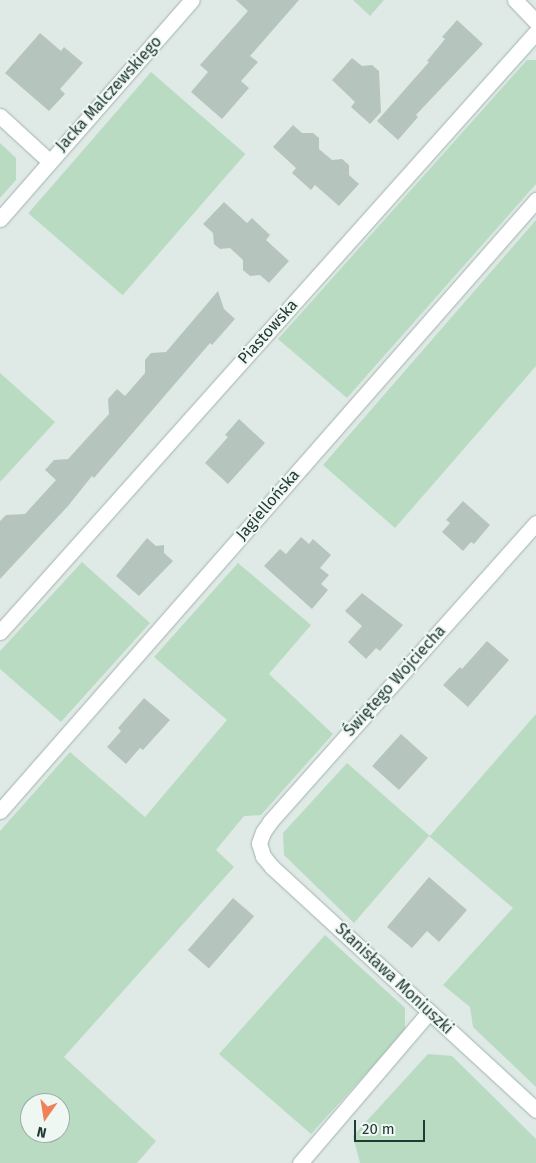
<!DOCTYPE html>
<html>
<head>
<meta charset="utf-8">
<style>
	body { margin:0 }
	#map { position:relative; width:536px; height:1163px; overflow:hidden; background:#dfeae6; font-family:"Fira Sans",sans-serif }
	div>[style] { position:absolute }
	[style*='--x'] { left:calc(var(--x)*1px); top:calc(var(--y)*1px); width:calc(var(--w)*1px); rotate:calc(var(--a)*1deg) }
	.green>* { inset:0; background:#b8dbc2; transform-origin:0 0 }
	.building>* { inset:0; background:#b5c5be; transform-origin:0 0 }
	.roads { filter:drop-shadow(0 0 1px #a2b2ad) drop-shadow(0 0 1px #a2b2ad) }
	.street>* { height:15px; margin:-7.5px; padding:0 7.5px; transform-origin:7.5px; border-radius:7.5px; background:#fff }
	span { translate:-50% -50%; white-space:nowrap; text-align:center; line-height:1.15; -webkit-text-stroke:4px #eff7f3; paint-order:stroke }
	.street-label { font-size:16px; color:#213a34 }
	.north { position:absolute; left:20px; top:1093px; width:50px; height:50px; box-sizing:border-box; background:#eff7f3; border:1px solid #9daba7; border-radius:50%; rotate:193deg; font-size:14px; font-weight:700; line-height:20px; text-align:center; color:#213a34 }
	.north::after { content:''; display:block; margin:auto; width:18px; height:22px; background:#ef8159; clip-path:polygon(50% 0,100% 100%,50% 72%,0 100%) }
	.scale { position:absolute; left:354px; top:1120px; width:71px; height:22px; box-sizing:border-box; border:2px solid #213a34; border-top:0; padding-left:6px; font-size:15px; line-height:18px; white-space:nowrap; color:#213a34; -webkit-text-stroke:4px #eff7f3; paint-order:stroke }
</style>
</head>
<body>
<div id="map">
	<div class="green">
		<div style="clip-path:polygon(353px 0,384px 0,370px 16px)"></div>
		<div style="clip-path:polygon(527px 60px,536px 60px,536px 184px,347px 398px,278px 339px)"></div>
		<div style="left:151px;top:72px;width:125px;height:187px;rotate:41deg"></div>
		<div style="clip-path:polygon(0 143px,16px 158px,16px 180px,0 198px)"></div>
		<div style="clip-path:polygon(536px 220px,536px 366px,395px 528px,323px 465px)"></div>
		<div style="clip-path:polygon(0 373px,55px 422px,0 482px)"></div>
		<div style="clip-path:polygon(82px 562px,150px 623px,61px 722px,0 669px,0 651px)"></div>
		<div style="clip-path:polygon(evenodd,238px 563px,311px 625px,269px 674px,333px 734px,261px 815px,244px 816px,216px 850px,234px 867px,64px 1057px,156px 1141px,137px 1163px,0 1163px,0 831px,70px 752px,145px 817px,227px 720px,154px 657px,238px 563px,30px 1103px,60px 1103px,60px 1133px,30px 1133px,30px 1103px)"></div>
		<div style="clip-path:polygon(536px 714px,536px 1087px,473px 1027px,470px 1007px,443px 985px,513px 908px,429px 836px,354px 923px,284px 855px,283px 833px,347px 763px,430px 836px)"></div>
		<div style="clip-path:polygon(325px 935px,405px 1008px,405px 1031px,311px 1134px,219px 1054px)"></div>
		<div style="clip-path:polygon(428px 1054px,452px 1056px,536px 1139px,536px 1163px,360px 1163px,353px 1136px)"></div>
	</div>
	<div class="building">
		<div style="clip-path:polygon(236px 0,299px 0,250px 56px,258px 62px,241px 81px,249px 88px,222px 119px,191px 92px,208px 72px,200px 65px,248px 11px)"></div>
		<div style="clip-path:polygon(457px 20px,483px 44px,416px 115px,418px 117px,398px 140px,377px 121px,429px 62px,427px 61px,445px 39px,442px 37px)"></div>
		<div style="clip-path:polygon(40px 33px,61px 51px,64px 47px,83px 63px,60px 89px,65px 94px,49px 111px,5px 73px)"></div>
		<div style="clip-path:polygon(352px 58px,362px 66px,372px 65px,379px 71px,381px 112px,370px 124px,351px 107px,355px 102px,332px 80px)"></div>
		<div style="clip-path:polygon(293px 125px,302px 133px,313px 133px,319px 138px,319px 149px,332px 160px,342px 159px,349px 165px,349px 175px,359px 184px,339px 206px,315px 185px,311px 190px,292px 173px,296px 168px,273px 147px)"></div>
		<div style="clip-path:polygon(224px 202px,247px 223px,252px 218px,270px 235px,266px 240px,289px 261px,269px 283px,260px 275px,250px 276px,243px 270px,243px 260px,230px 248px,220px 249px,214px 244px,213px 233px,203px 224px)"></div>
		<div style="clip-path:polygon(218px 291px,224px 309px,235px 319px,212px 345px,210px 343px,94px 478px,92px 476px,68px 506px,0 579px,0 521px,6px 515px,25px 514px,56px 480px,45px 470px,54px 460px,68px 459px,109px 414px,108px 399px,117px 389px,125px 396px,145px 373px,145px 360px,151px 353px,166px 352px)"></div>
		<div style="clip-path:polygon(239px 419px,265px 443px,228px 484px,205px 463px,228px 437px,225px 435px)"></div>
		<div style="clip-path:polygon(463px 501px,490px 525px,474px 544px,471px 542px,463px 551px,442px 532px,450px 523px,446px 520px)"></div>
		<div style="clip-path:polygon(301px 537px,309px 544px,313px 539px,331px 555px,320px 568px,329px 575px,321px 584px,328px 590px,312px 609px,264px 566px,280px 549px,286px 554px)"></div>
		<div style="clip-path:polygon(147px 538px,156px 546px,164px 545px,164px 553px,173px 561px,139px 596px,116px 576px)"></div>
		<div style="clip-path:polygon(362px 593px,403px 625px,380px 651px,376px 648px,366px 659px,348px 642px,362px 626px,345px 611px)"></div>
		<div style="clip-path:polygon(487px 641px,509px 660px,468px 707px,443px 685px,460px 667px,462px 669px)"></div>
		<div style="clip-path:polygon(144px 698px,170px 720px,143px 750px,140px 748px,126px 764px,107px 747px,121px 731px,118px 728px)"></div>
		<div style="left:401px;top:734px;width:36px;height:43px;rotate:42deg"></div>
		<div style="clip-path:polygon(429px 877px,467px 910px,439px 942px,427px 931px,412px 948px,387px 927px)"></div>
		<div style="left:233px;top:898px;width:28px;height:69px;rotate:41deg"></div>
	</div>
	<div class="roads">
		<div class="street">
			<div style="--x:515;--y:0;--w:30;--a:46"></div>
			<div style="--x:0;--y:116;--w:67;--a:42.6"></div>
			<div style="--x:0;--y:219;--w:291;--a:-48.8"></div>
			<div style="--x:536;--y:523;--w:400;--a:131.7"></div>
			<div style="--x:270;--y:822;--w:12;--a:125"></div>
			<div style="--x:263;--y:832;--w:12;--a:110"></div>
			<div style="--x:259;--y:843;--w:14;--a:73"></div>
			<div style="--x:263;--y:856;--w:14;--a:51"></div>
			<div style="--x:272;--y:867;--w:359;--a:42.6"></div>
			<div style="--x:0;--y:632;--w:805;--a:-48.22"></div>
			<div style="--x:0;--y:811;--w:813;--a:-48.74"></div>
			<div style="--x:300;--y:1163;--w:199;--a:-49.5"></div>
		</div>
	</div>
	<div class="street-label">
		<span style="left:109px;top:94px;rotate:-48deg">Jacka Malczewskiego</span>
		<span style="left:268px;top:332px;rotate:-48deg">Piastowska</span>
		<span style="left:268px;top:505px;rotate:-49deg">Jagiellońska</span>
		<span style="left:395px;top:681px;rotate:-48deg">Świętego Wojciecha</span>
		<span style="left:394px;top:979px;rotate:43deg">Stanisława Moniuszki</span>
	</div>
	<div class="north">N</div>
	<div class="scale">20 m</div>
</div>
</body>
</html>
